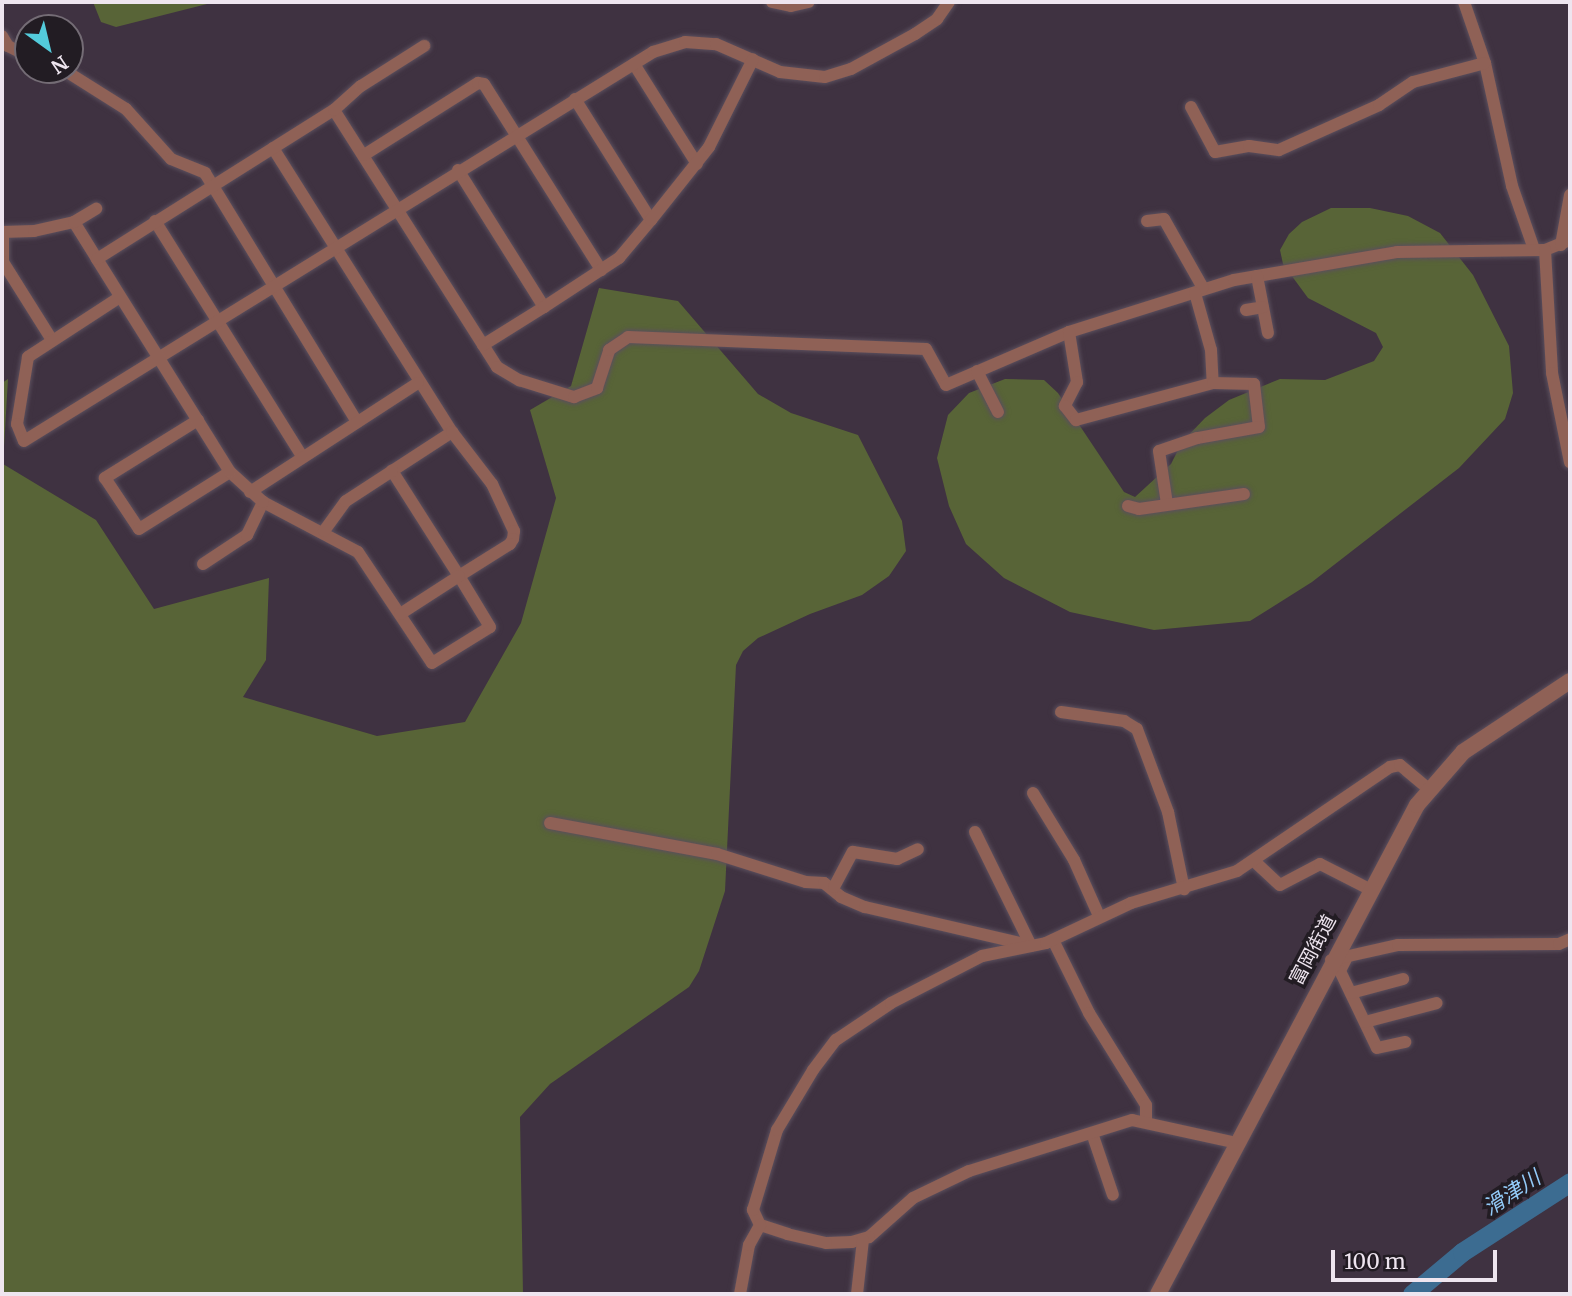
<!DOCTYPE html>
<html>
<head>
<meta charset="utf-8">
<style>
	body { margin:0 }
	#map { position:relative; width:1572px; height:1296px; overflow:hidden; background:#3f3241; font-family:Merriweather,"Noto Sans JP",serif }
	div>[style] { position:absolute }
	[style*='--x'] { left:calc(var(--x)*1px); top:calc(var(--y)*1px); width:calc(var(--w)*1px); rotate:calc(var(--a)*1deg) }
	.green>* { inset:0; background:#586437 }
	.river>* { height:19px; margin:-9.5px; padding:0 9.5px; transform-origin:9.5px; border-radius:9.5px; background:#3c6c91 }
	.roads { filter:drop-shadow(0 0 2px #5b4f5d) drop-shadow(0 0 2px #5b4f5d) }
	.minor>* { height:12px; margin:-6px; padding:0 6px; transform-origin:6px; border-radius:6px; background:#8f6156 }
	.tertiary>* { height:16px; margin:-8px; padding:0 8px; transform-origin:8px; border-radius:8px; background:#8f6156 }
	span { translate:-50% -50%; white-space:nowrap; text-align:center; line-height:1.15; -webkit-text-stroke:7px #221c23; paint-order:stroke }
	.street-label { font-size:19px; color:#eee5ef }
	.water-label { font-size:21px; color:#93cbf9; font-style:italic }
	.frame { position:absolute; inset:0; border:4px solid #eee5ef; pointer-events:none }
	.north { position:absolute; left:14px; top:14px; width:70px; height:70px; box-sizing:border-box; background:#221c23; border:2px solid #746c75; border-radius:50%; rotate:146deg; font-size:19px; font-weight:700; line-height:28px; text-align:center; color:#eee5ef }
	.north::after { content:''; display:block; margin:auto; width:24px; height:32px; background:#53cbdb; clip-path:polygon(50% 0,100% 100%,50% 72%,0 100%) }
	.scale { position:absolute; left:1331px; top:1250px; width:166px; height:32px; box-sizing:border-box; border:4px solid #eee5ef; border-top:0; padding-left:9px; font-size:21px; line-height:24px; white-space:nowrap; color:#eee5ef; -webkit-text-stroke:5px #221c23; paint-order:stroke }
</style>
</head>
<body>
<div id="map">
	<div class="green">
		<div style="clip-path:polygon(93px 2px,215px 2px,116px 27px,101px 22px)"></div>
		<div style="clip-path:polygon(1331px 208px,1370px 208px,1408px 216px,1440px 233px,1473px 275px,1509px 346px,1513px 393px,1505px 419px,1459px 468px,1312px 582px,1250px 621px,1154px 630px,1070px 612px,1004px 578px,966px 544px,949px 506px,937px 458px,948px 415px,969px 393px,1005px 379px,1044px 380px,1058px 393px,1124px 492px,1135px 497px,1171px 464px,1182px 442px,1205px 418px,1229px 400px,1280px 379px,1325px 380px,1374px 361px,1383px 347px,1376px 333px,1308px 298px,1283px 264px,1280px 250px,1289px 234px,1302px 222px)"></div>
		<div style="clip-path:polygon(599px 288px,678px 301px,758px 394px,791px 413px,858px 435px,902px 521px,906px 551px,889px 576px,862px 595px,810px 614px,758px 638px,743px 651px,736px 665px,725px 891px,699px 971px,689px 987px,550px 1084px,520px 1117px,523px 1294px,2px 1294px,2px 383px,8px 379px,3px 464px,96px 520px,154px 609px,269px 578px,266px 660px,243px 697px,377px 736px,465px 722px,521px 623px,556px 498px,530px 410px,571px 386px)"></div>
	</div>
	<div class="river">
		<div style="--x:1412;--y:1294;--w:65;--a:-40"></div>
		<div style="--x:1462;--y:1252;--w:129;--a:-32.9"></div>
	</div>
	<div class="roads">
		<div class="minor">
			<div style="--x:772;--y:2;--w:19;--a:12"></div>
			<div style="--x:791;--y:6;--w:18;--a:-13"></div>
			<div style="--x:1464;--y:2;--w:65;--a:71"></div>
			<div style="--x:1485;--y:63;--w:126;--a:77.6"></div>
			<div style="--x:1512;--y:186;--w:67;--a:70.8"></div>
			<div style="--x:2;--y:36;--w:12;--a:59"></div>
			<div style="--x:8;--y:46;--w:22;--a:27"></div>
			<div style="--x:634;--y:64;--w:118;--a:57.8"></div>
			<div style="--x:64;--y:70;--w:73;--a:32.2"></div>
			<div style="--x:126;--y:109;--w:67;--a:48"></div>
			<div style="--x:171;--y:159;--w:37;--a:22"></div>
			<div style="--x:205;--y:173;--w:292;--a:58.6"></div>
			<div style="--x:575;--y:99;--w:143;--a:57.9"></div>
			<div style="--x:1191;--y:107;--w:51;--a:61.9"></div>
			<div style="--x:1215;--y:152;--w:35;--a:-10"></div>
			<div style="--x:1249;--y:146;--w:30;--a:8"></div>
			<div style="--x:1279;--y:150;--w:110;--a:-24.2"></div>
			<div style="--x:1379;--y:105;--w:41;--a:-34.1"></div>
			<div style="--x:1413;--y:82;--w:74;--a:-14.8"></div>
			<div style="--x:334;--y:110;--w:304;--a:57.6"></div>
			<div style="--x:497;--y:367;--w:26;--a:31"></div>
			<div style="--x:519;--y:380;--w:58;--a:17.2"></div>
			<div style="--x:574;--y:397;--w:25;--a:-21"></div>
			<div style="--x:597;--y:388;--w:40;--a:-72"></div>
			<div style="--x:609;--y:350;--w:23;--a:-34"></div>
			<div style="--x:628;--y:337;--w:298;--a:2.3"></div>
			<div style="--x:926;--y:349;--w:41;--a:60.9"></div>
			<div style="--x:946;--y:385;--w:134;--a:-23.3"></div>
			<div style="--x:1069;--y:332;--w:173;--a:-17.5"></div>
			<div style="--x:1234;--y:280;--w:165;--a:-9.7"></div>
			<div style="--x:1397;--y:252;--w:148;--a:-0.8"></div>
			<div style="--x:1545;--y:250;--w:27;--a:-22"></div>
			<div style="--x:273;--y:148;--w:336;--a:57.8"></div>
			<div style="--x:364;--y:155;--w:135;--a:-32.3"></div>
			<div style="--x:478;--y:83;--w:6;--a:9"></div>
			<div style="--x:484;--y:84;--w:220;--a:57.8"></div>
			<div style="--x:458;--y:170;--w:162;--a:57.9"></div>
			<div style="--x:544;--y:307;--w:72;--a:148.1"></div>
			<div style="--x:155;--y:221;--w:277;--a:58"></div>
			<div style="--x:1147;--y:221;--w:17;--a:-7"></div>
			<div style="--x:1164;--y:219;--w:79;--a:60.5"></div>
			<div style="--x:74;--y:222;--w:44;--a:58.1"></div>
			<div style="--x:2;--y:232;--w:32;--a:-2"></div>
			<div style="--x:34;--y:231;--w:41;--a:-12.7"></div>
			<div style="--x:74;--y:222;--w:26;--a:-31"></div>
			<div style="--x:3;--y:232;--w:30;--a:90"></div>
			<div style="--x:3;--y:262;--w:92;--a:57.9"></div>
			<div style="--x:1561;--y:245;--w:51;--a:-79.8"></div>
			<div style="--x:1545;--y:250;--w:123;--a:86.7"></div>
			<div style="--x:1552;--y:373;--w:91;--a:78.6"></div>
			<div style="--x:1257;--y:276;--w:58;--a:79.1"></div>
			<div style="--x:1195;--y:293;--w:59;--a:74.3"></div>
			<div style="--x:1211;--y:350;--w:33;--a:87"></div>
			<div style="--x:120;--y:297;--w:110;--a:146.9"></div>
			<div style="--x:28;--y:357;--w:68;--a:99.3"></div>
			<div style="--x:17;--y:424;--w:18;--a:68"></div>
			<div style="--x:24;--y:441;--w:740;--a:-31.73"></div>
			<div style="--x:653;--y:52;--w:34;--a:-17"></div>
			<div style="--x:685;--y:42;--w:31;--a:4"></div>
			<div style="--x:716;--y:44;--w:70;--a:23.6"></div>
			<div style="--x:780;--y:72;--w:45;--a:6.3"></div>
			<div style="--x:825;--y:77;--w:27;--a:-17"></div>
			<div style="--x:851;--y:69;--w:73;--a:-28.7"></div>
			<div style="--x:915;--y:34;--w:27;--a:-34"></div>
			<div style="--x:937;--y:19;--w:21;--a:-55"></div>
			<div style="--x:544;--y:307;--w:90;--a:-33.2"></div>
			<div style="--x:619;--y:258;--w:50;--a:-49.9"></div>
			<div style="--x:651;--y:220;--w:93;--a:-51.5"></div>
			<div style="--x:709;--y:147;--w:98;--a:-63.4"></div>
			<div style="--x:1246;--y:310;--w:17;--a:-10"></div>
			<div style="--x:1069;--y:332;--w:51;--a:80.9"></div>
			<div style="--x:1077;--y:382;--w:27;--a:117"></div>
			<div style="--x:1065;--y:406;--w:18;--a:52"></div>
			<div style="--x:1076;--y:420;--w:142;--a:-15.1"></div>
			<div style="--x:1213;--y:383;--w:41;--a:1.4"></div>
			<div style="--x:1254;--y:384;--w:43;--a:83.4"></div>
			<div style="--x:1259;--y:427;--w:63;--a:169.9"></div>
			<div style="--x:1197;--y:438;--w:40;--a:161.1"></div>
			<div style="--x:1159;--y:451;--w:54;--a:81.4"></div>
			<div style="--x:977;--y:371;--w:46;--a:62.9"></div>
			<div style="--x:198;--y:420;--w:110;--a:148.1"></div>
			<div style="--x:105;--y:478;--w:61;--a:56.3"></div>
			<div style="--x:139;--y:529;--w:107;--a:-32.1"></div>
			<div style="--x:250;--y:492;--w:200;--a:-33"></div>
			<div style="--x:263;--y:502;--w:107;--a:27.8"></div>
			<div style="--x:358;--y:552;--w:133;--a:56.3"></div>
			<div style="--x:432;--y:663;--w:68;--a:-31.8"></div>
			<div style="--x:490;--y:627;--w:60;--a:-121.3"></div>
			<div style="--x:459;--y:576;--w:125;--a:-122.5"></div>
			<div style="--x:392;--y:471;--w:72;--a:-33"></div>
			<div style="--x:452;--y:432;--w:66;--a:52.4"></div>
			<div style="--x:492;--y:484;--w:52;--a:64.9"></div>
			<div style="--x:514;--y:531;--w:8;--a:97"></div>
			<div style="--x:513;--y:539;--w:6;--a:121"></div>
			<div style="--x:510;--y:544;--w:60;--a:147.9"></div>
			<div style="--x:459;--y:576;--w:70;--a:147.2"></div>
			<div style="--x:1128;--y:506;--w:11;--a:15"></div>
			<div style="--x:1139;--y:509;--w:106;--a:-8.1"></div>
			<div style="--x:324;--y:531;--w:37;--a:-54"></div>
			<div style="--x:346;--y:501;--w:55;--a:-33.1"></div>
			<div style="--x:203;--y:564;--w:53;--a:-33.4"></div>
			<div style="--x:247;--y:535;--w:37;--a:-64"></div>
			<div style="--x:263;--y:502;--w:45;--a:-137.7"></div>
			<div style="--x:230;--y:472;--w:251;--a:-122"></div>
			<div style="--x:97;--y:259;--w:280;--a:-32.2"></div>
			<div style="--x:334;--y:110;--w:36;--a:-42"></div>
			<div style="--x:361;--y:86;--w:75;--a:-32.4"></div>
			<div style="--x:1061;--y:712;--w:64;--a:8.1"></div>
			<div style="--x:1124;--y:721;--w:15;--a:32"></div>
			<div style="--x:1137;--y:729;--w:89;--a:69.5"></div>
			<div style="--x:1168;--y:812;--w:79;--a:78.3"></div>
			<div style="--x:1033;--y:793;--w:79;--a:58.5"></div>
			<div style="--x:1074;--y:860;--w:61;--a:65.9"></div>
			<div style="--x:550;--y:823;--w:170;--a:10.5"></div>
			<div style="--x:717;--y:854;--w:93;--a:17.5"></div>
			<div style="--x:806;--y:882;--w:18;--a:3"></div>
			<div style="--x:824;--y:883;--w:22;--a:39"></div>
			<div style="--x:841;--y:897;--w:26;--a:23"></div>
			<div style="--x:865;--y:907;--w:163;--a:13.1"></div>
			<div style="--x:975;--y:832;--w:127;--a:63.8"></div>
			<div style="--x:1254;--y:861;--w:35;--a:43"></div>
			<div style="--x:1280;--y:885;--w:45;--a:-27.7"></div>
			<div style="--x:1320;--y:864;--w:55;--a:27"></div>
			<div style="--x:834;--y:887;--w:40;--a:-62"></div>
			<div style="--x:853;--y:852;--w:45;--a:9"></div>
			<div style="--x:897;--y:859;--w:23;--a:-25"></div>
			<div style="--x:1053;--y:940;--w:81;--a:63.7"></div>
			<div style="--x:1089;--y:1013;--w:108;--a:58.2"></div>
			<div style="--x:1146;--y:1105;--w:16;--a:90"></div>
			<div style="--x:1346;--y:959;--w:13;--a:117"></div>
			<div style="--x:1340;--y:971;--w:85;--a:64.3"></div>
			<div style="--x:1377;--y:1048;--w:29;--a:-12"></div>
			<div style="--x:1331;--y:960;--w:69;--a:-12.6"></div>
			<div style="--x:1398;--y:945;--w:161;--a:-0.4"></div>
			<div style="--x:1559;--y:944;--w:12;--a:-24"></div>
			<div style="--x:1351;--y:993;--w:54;--a:-15.1"></div>
			<div style="--x:1365;--y:1022;--w:74;--a:-14.8"></div>
			<div style="--x:1092;--y:1133;--w:65;--a:71.3"></div>
			<div style="--x:1237;--y:1143;--w:107;--a:-167.6"></div>
			<div style="--x:1132;--y:1120;--w:171;--a:162.6"></div>
			<div style="--x:969;--y:1171;--w:62;--a:154.3"></div>
			<div style="--x:913;--y:1198;--w:59;--a:138.4"></div>
			<div style="--x:869;--y:1237;--w:18;--a:164"></div>
			<div style="--x:852;--y:1242;--w:26;--a:178"></div>
			<div style="--x:826;--y:1243;--w:39;--a:-167"></div>
			<div style="--x:788;--y:1234;--w:29;--a:-162"></div>
			<div style="--x:760;--y:1225;--w:17;--a:-115"></div>
			<div style="--x:753;--y:1210;--w:84;--a:-73.3"></div>
			<div style="--x:777;--y:1130;--w:70;--a:-59"></div>
			<div style="--x:813;--y:1070;--w:38;--a:-53"></div>
			<div style="--x:836;--y:1040;--w:66;--a:-33.9"></div>
			<div style="--x:891;--y:1003;--w:102;--a:-27.3"></div>
			<div style="--x:982;--y:956;--w:65;--a:-11.5"></div>
			<div style="--x:1046;--y:943;--w:94;--a:-25.2"></div>
			<div style="--x:1131;--y:903;--w:111;--a:-16.8"></div>
			<div style="--x:1237;--y:871;--w:185;--a:-34.2"></div>
			<div style="--x:1390;--y:767;--w:10;--a:-11"></div>
			<div style="--x:1400;--y:765;--w:38;--a:40"></div>
			<div style="--x:740;--y:1294;--w:50;--a:-79.6"></div>
			<div style="--x:749;--y:1245;--w:23;--a:-61"></div>
			<div style="--x:857;--y:1294;--w:54;--a:-83.7"></div>
		</div>
		<div class="tertiary">
			<div style="--x:1158;--y:1294;--w:553;--a:-62.09"></div>
			<div style="--x:1417;--y:805;--w:70;--a:-49"></div>
			<div style="--x:1463;--y:752;--w:128;--a:-33.6"></div>
		</div>
	</div>
	<div class="street-label">
		<span style="left:1313px;top:950px;rotate:-62deg">富岡街道</span>
	</div>
	<div class="water-label">
		<span style="left:1512px;top:1193px;rotate:-33deg">滑津川</span>
	</div>
	<div class="frame"></div>
	<div class="north">N</div>
	<div class="scale">100 m</div>
</div>
</body>
</html>
